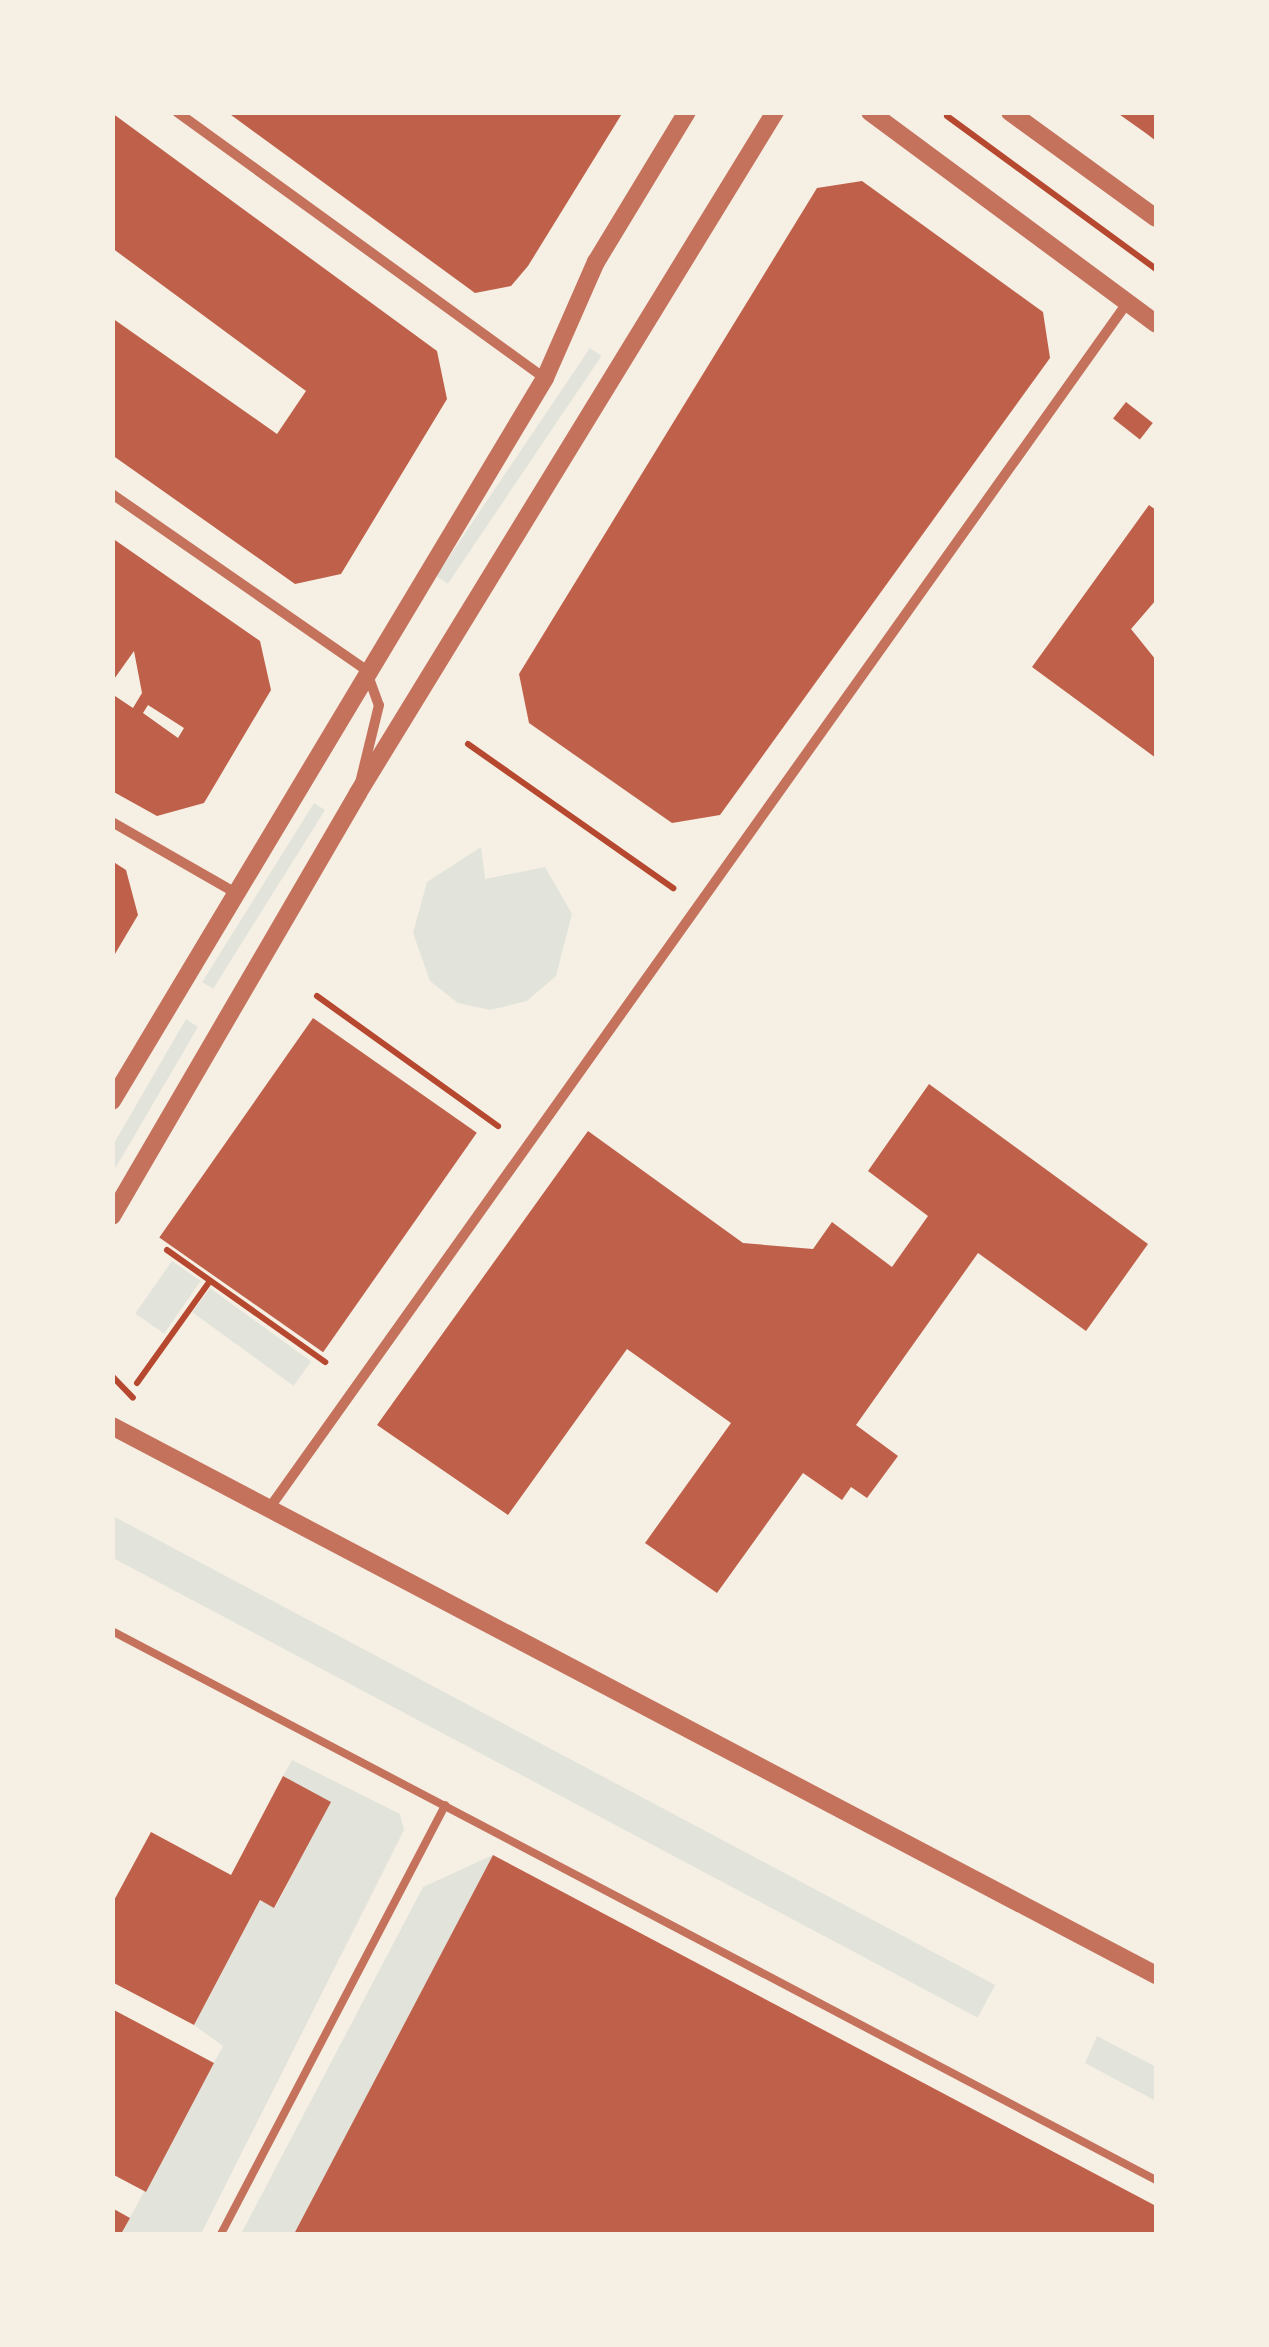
<!DOCTYPE html>
<html>
<head>
<meta charset="utf-8">
<style>
	body { margin:0 }
	#map { position:relative; width:1269px; height:2347px; overflow:hidden; background:#f6efe4; font-family:"Times New Roman",serif }
	div>[style] { position:absolute }
	[style*='--x'] { left:calc(var(--x)*1px); top:calc(var(--y)*1px); width:calc(var(--w)*1px); rotate:calc(var(--a)*1deg) }
	.green>* { inset:0; background:#e2e4dc; transform-origin:0 0 }
	.building>* { inset:0; background:#bf614a; transform-origin:0 0 }
	.path>* { height:6px; margin:-3px; padding:0 3px; transform-origin:3px; border-radius:3px; background:#b5482f }
	.service>* { height:8px; margin:-4px; padding:0 4px; transform-origin:4px; border-radius:4px; background:#c5725c }
	.minor>* { height:10px; margin:-5px; padding:0 5px; transform-origin:5px; border-radius:5px; background:#c5725c }
	.tertiary>* { height:18px; margin:-9px; padding:0 9px; transform-origin:9px; border-radius:9px; background:#c5725c }
	span { translate:-50% -50%; white-space:nowrap; text-align:center; line-height:1.15; -webkit-text-stroke:10px #f6efe4; paint-order:stroke }
	.frame { position:absolute; inset:0; border:115px solid #f6efe4; pointer-events:none }
</style>
</head>
<body>
<div id="map">
	<div class="green">
		<div style="left:590px;top:348px;width:14px;height:275px;rotate:34deg"></div>
		<div style="left:314px;top:803px;width:13px;height:211px;rotate:32deg"></div>
		<div style="clip-path:polygon(481px 847px,485px 879px,545px 867px,572px 914px,556px 976px,527px 1001px,490px 1010px,458px 1003px,430px 981px,413px 933px,427px 882px)"></div>
		<div style="clip-path:polygon(186px 1019px,198px 1027px,113px 1172px,113px 1145px)"></div>
		<div style="left:172px;top:1261px;width:35px;height:64px;rotate:35deg"></div>
		<div style="left:210px;top:1288px;width:125px;height:30px;rotate:36deg"></div>
		<div style="left:113px;top:1516px;width:999px;height:37px;rotate:28deg"></div>
		<div style="clip-path:polygon(292px 1760px,400px 1814px,404px 1830px,201px 2234px,121px 2234px,223px 2046px,194px 2025px,260px 1900px,275px 1908px,330px 1802px,283px 1776px)"></div>
		<div style="clip-path:polygon(493px 1855px,294px 2234px,241px 2234px,423px 1887px)"></div>
		<div style="clip-path:polygon(1097px 2036px,1156px 2067px,1156px 2101px,1085px 2063px)"></div>
	</div>
	<div class="building">
		<div style="clip-path:polygon(227px 112px,623px 112px,528px 266px,511px 286px,475px 293px)"></div>
		<div style="clip-path:polygon(1116px 112px,1156px 112px,1156px 141px,1147px 134px)"></div>
		<div style="clip-path:polygon(112px 113px,437px 351px,447px 399px,341px 574px,295px 584px,112px 455px,112px 318px,277px 434px,306px 391px,112px 248px)"></div>
		<div style="clip-path:polygon(862px 181px,1043px 312px,1050px 358px,720px 815px,672px 823px,529px 723px,519px 674px,817px 188px)"></div>
		<div style="left:1126px;top:402px;width:34px;height:21px;rotate:38deg"></div>
		<div style="clip-path:polygon(1149px 505px,1156px 510px,1156px 600px,1131px 629px,1156px 660px,1156px 758px,1032px 667px)"></div>
		<div style="clip-path:polygon(evenodd,112px 538px,260px 641px,271px 690px,204px 803px,157px 816px,112px 791px,112px 694px,133px 708px,142px 693px,134px 651px,112px 682px,112px 538px,148px 705px,184px 728px,178px 738px,143px 713px,148px 705px)"></div>
		<div style="clip-path:polygon(112px 861px,126px 870px,138px 915px,112px 959px)"></div>
		<div style="left:313px;top:1018px;width:200px;height:268px;rotate:35deg"></div>
		<div style="clip-path:polygon(929px 1084px,1148px 1244px,1086px 1331px,978px 1253px,856px 1425px,898px 1456px,867px 1498px,851px 1487px,842px 1500px,803px 1473px,717px 1593px,645px 1543px,731px 1423px,627px 1349px,508px 1515px,377px 1425px,588px 1131px,743px 1243px,813px 1249px,832px 1222px,892px 1267px,928px 1216px,868px 1171px)"></div>
		<div style="clip-path:polygon(283px 1776px,331px 1802px,274px 1908px,260px 1900px,194px 2025px,112px 1982px,112px 1904px,151px 1832px,231px 1875px)"></div>
		<div style="clip-path:polygon(493px 1855px,1156px 2206px,1156px 2234px,294px 2234px)"></div>
		<div style="clip-path:polygon(112px 2009px,214px 2063px,146px 2192px,112px 2174px)"></div>
		<div style="clip-path:polygon(112px 2208px,130px 2218px,121px 2234px,112px 2234px)"></div>
	</div>
	<div class="path">
		<div style="--x:947;--y:116;--w:259;--a:36.2"></div>
		<div style="--x:468;--y:744;--w:251;--a:35.1"></div>
		<div style="--x:317;--y:996;--w:223;--a:35.7"></div>
		<div style="--x:167;--y:1250;--w:194;--a:35.3"></div>
		<div style="--x:112;--y:1376;--w:30;--a:46"></div>
		<div style="--x:137;--y:1383;--w:125;--a:-54.4"></div>
	</div>
	<div class="service">
		<div style="--x:112;--y:1631;--w:1180;--a:27.74"></div>
		<div style="--x:221;--y:2234;--w:484;--a:-62.4"></div>
	</div>
	<div class="minor">
		<div style="--x:177;--y:112;--w:454;--a:35.9"></div>
		<div style="--x:112;--y:494;--w:309;--a:34.7"></div>
		<div style="--x:366;--y:670;--w:37;--a:70"></div>
		<div style="--x:379;--y:705;--w:84;--a:103.7"></div>
		<div style="--x:112;--y:822;--w:141;--a:29.8"></div>
		<div style="--x:268;--y:1510;--w:1481;--a:-54.56"></div>
	</div>
	<div class="tertiary">
		<div style="--x:870;--y:112;--w:356;--a:36.5"></div>
		<div style="--x:1010;--y:112;--w:180;--a:36"></div>
		<div style="--x:112;--y:1101;--w:843;--a:-59.08"></div>
		<div style="--x:545;--y:378;--w:127;--a:-66.3"></div>
		<div style="--x:596;--y:262;--w:175;--a:-58.8"></div>
		<div style="--x:112;--y:1216;--w:489;--a:-59.8"></div>
		<div style="--x:358;--y:793;--w:799;--a:-58.52"></div>
		<div style="--x:112;--y:1426;--w:1180;--a:27.74"></div>
	</div>
	<div class="frame"></div>
</div>
</body>
</html>
